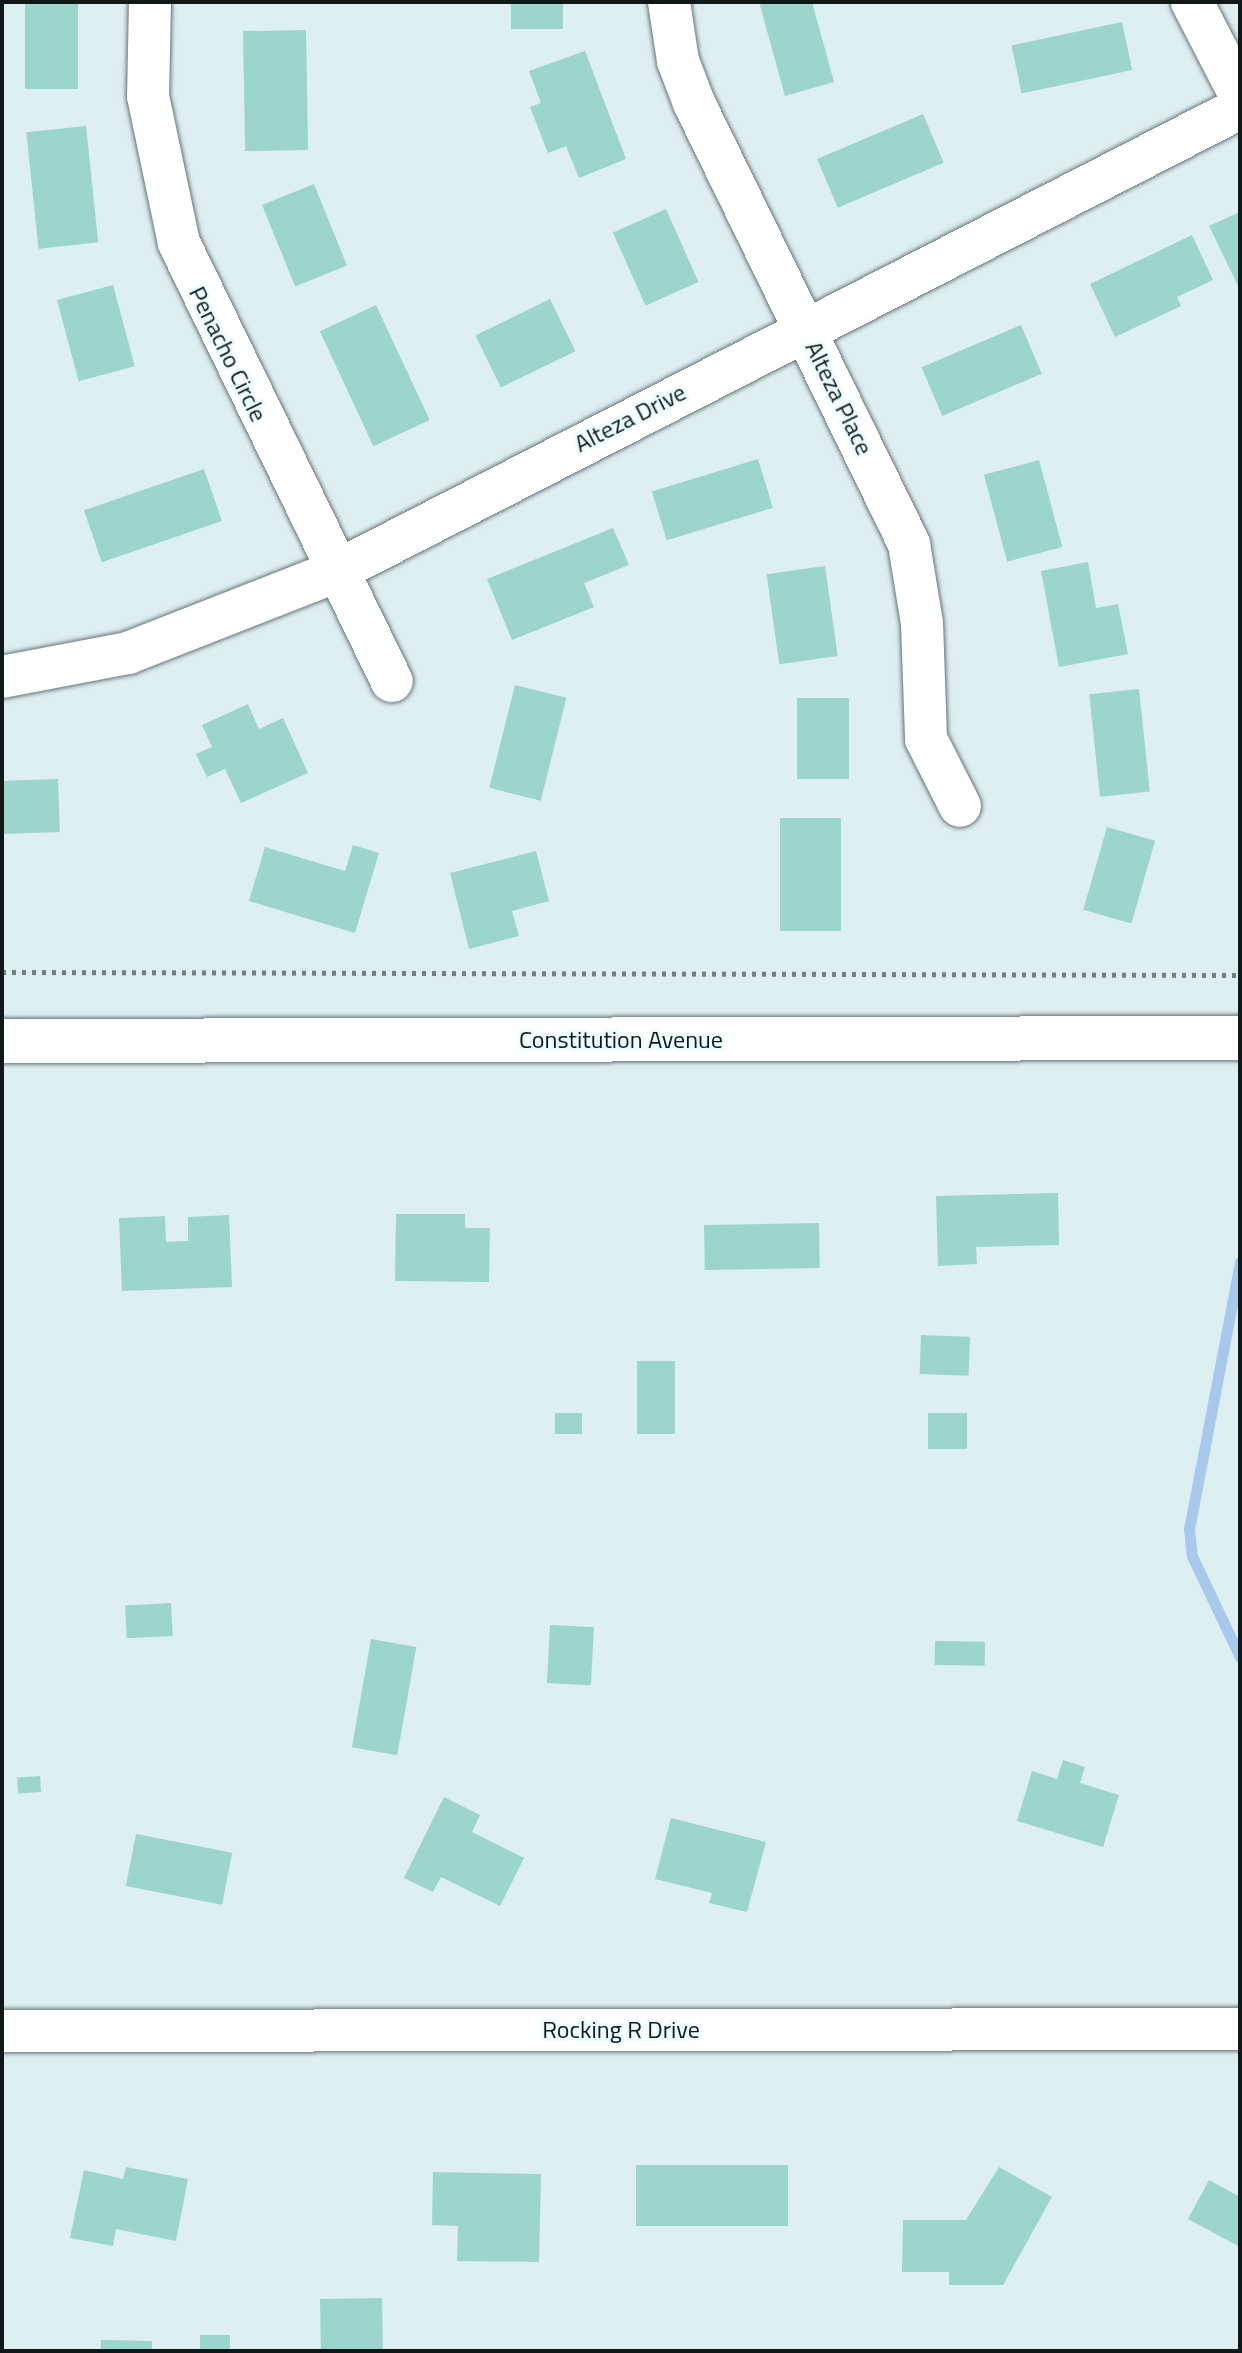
<!DOCTYPE html>
<html>
<head>
<meta charset="utf-8">
<style>
	body { margin:0 }
	#map { position:relative; width:1242px; height:2353px; overflow:hidden; background:#deeff1; font-family:"Titillium Web",sans-serif }
	div>[style] { position:absolute }
	[style*='--x'] { left:calc(var(--x)*1px); top:calc(var(--y)*1px); width:calc(var(--w)*1px); rotate:calc(var(--a)*1deg) }
	.stream>* { height:11px; margin:-5.5px; padding:0 5.5px; transform-origin:5.5px; border-radius:5.5px; background:#a8c9eb }
	.building>* { inset:0; background:#9bd5cc; transform-origin:0 0 }
	.path>* { height:5px; margin-top:-2.5px; transform-origin:0; background:repeating-linear-gradient(90deg,#747f80 0 4px,transparent 0 10px) }
	.roads { filter:drop-shadow(0 0 2px #667577) drop-shadow(0 0 2px #667577) }
	.minor>* { height:42px; margin:-21px; padding:0 21px; transform-origin:21px; border-radius:21px; background:#fff }
	.major>* { height:44px; margin:-22px; padding:0 22px; transform-origin:22px; border-radius:22px; background:#fff }
	span { translate:-50% -50%; white-space:nowrap; text-align:center; line-height:1.15; -webkit-text-stroke:6px #ebfcff; paint-order:stroke }
	.street-label { font-size:24px; color:#111818 }
	.frame { position:absolute; inset:0; border:4px solid #111818; pointer-events:none }
</style>
</head>
<body>
<div id="map">
	<div class="stream">
		<div style="--x:1240;--y:1262;--w:272;--a:100.8"></div>
		<div style="--x:1189;--y:1529;--w:27;--a:84"></div>
		<div style="--x:1192;--y:1556;--w:112;--a:64.6"></div>
	</div>
	<div class="building">
		<div style="left:25px;top:2px;width:53px;height:87px"></div>
		<div style="left:511px;top:2px;width:52px;height:27px"></div>
		<div style="clip-path:polygon(759px 2px,812px 2px,834px 82px,785px 96px)"></div>
		<div style="left:1122px;top:22px;width:49px;height:113px;rotate:78deg"></div>
		<div style="left:306px;top:30px;width:120px;height:63px;rotate:89deg"></div>
		<div style="clip-path:polygon(585px 51px,626px 159px,579px 178px,566px 146px,548px 153px,530px 107px,541px 103px,529px 71px)"></div>
		<div style="left:923px;top:114px;width:53px;height:115px;rotate:67deg"></div>
		<div style="left:86px;top:126px;width:117px;height:60px;rotate:84deg"></div>
		<div style="left:314px;top:184px;width:88px;height:56px;rotate:68deg"></div>
		<div style="left:666px;top:209px;width:80px;height:58px;rotate:66deg"></div>
		<div style="clip-path:polygon(1240px 212px,1240px 290px,1209px 226px)"></div>
		<div style="clip-path:polygon(1192px 235px,1213px 280px,1177px 297px,1181px 306px,1115px 337px,1090px 284px)"></div>
		<div style="left:113px;top:285px;width:84px;height:58px;rotate:75deg"></div>
		<div style="left:550px;top:299px;width:58px;height:83px;rotate:64deg"></div>
		<div style="left:376px;top:305px;width:127px;height:62px;rotate:65deg"></div>
		<div style="left:1021px;top:325px;width:53px;height:108px;rotate:67deg"></div>
		<div style="left:758px;top:459px;width:51px;height:111px;rotate:73deg"></div>
		<div style="left:1039px;top:460px;width:90px;height:57px;rotate:75deg"></div>
		<div style="left:204px;top:469px;width:55px;height:127px;rotate:71deg"></div>
		<div style="clip-path:polygon(613px 528px,629px 565px,584px 583px,594px 607px,512px 640px,487px 579px)"></div>
		<div style="clip-path:polygon(1088px 562px,1096px 608px,1118px 604px,1128px 654px,1059px 667px,1041px 571px)"></div>
		<div style="left:825px;top:566px;width:91px;height:59px;rotate:82deg"></div>
		<div style="left:515px;top:685px;width:53px;height:106px;rotate:14deg"></div>
		<div style="left:1139px;top:689px;width:103px;height:50px;rotate:84deg"></div>
		<div style="left:797px;top:698px;width:52px;height:81px"></div>
		<div style="clip-path:polygon(248px 704px,259px 729px,283px 718px,308px 773px,241px 803px,225px 769px,207px 777px,196px 754px,212px 747px,202px 725px)"></div>
		<div style="left:58px;top:779px;width:53px;height:56px;rotate:88deg"></div>
		<div style="left:780px;top:818px;width:61px;height:113px"></div>
		<div style="left:1107px;top:827px;width:50px;height:86px;rotate:16deg"></div>
		<div style="clip-path:polygon(353px 845px,379px 853px,355px 933px,249px 901px,265px 847px,345px 871px)"></div>
		<div style="clip-path:polygon(536px 851px,549px 901px,512px 911px,519px 936px,469px 949px,450px 873px)"></div>
		<div style="clip-path:polygon(1058px 1193px,1059px 1245px,976px 1247px,977px 1264px,938px 1266px,936px 1196px)"></div>
		<div style="clip-path:polygon(396px 1214px,465px 1214px,465px 1228px,490px 1228px,489px 1282px,395px 1281px)"></div>
		<div style="clip-path:polygon(229px 1215px,232px 1287px,122px 1291px,119px 1218px,165px 1216px,166px 1242px,188px 1241px,188px 1217px)"></div>
		<div style="left:819px;top:1223px;width:45px;height:115px;rotate:89deg"></div>
		<div style="left:921px;top:1335px;width:49px;height:39px;rotate:2deg"></div>
		<div style="left:637px;top:1361px;width:38px;height:73px"></div>
		<div style="left:555px;top:1413px;width:27px;height:21px"></div>
		<div style="left:928px;top:1413px;width:39px;height:36px"></div>
		<div style="left:171px;top:1603px;width:33px;height:46px;rotate:87deg"></div>
		<div style="left:550px;top:1625px;width:44px;height:58px;rotate:3deg"></div>
		<div style="left:371px;top:1639px;width:46px;height:110px;rotate:10deg"></div>
		<div style="left:935px;top:1641px;width:50px;height:24px;rotate:1deg"></div>
		<div style="clip-path:polygon(1063px 1760px,1085px 1767px,1080px 1783px,1119px 1795px,1103px 1847px,1017px 1821px,1032px 1771px,1057px 1779px)"></div>
		<div style="left:40px;top:1776px;width:16px;height:23px;rotate:86deg"></div>
		<div style="clip-path:polygon(444px 1797px,480px 1815px,472px 1832px,524px 1858px,500px 1906px,441px 1877px,433px 1892px,404px 1878px)"></div>
		<div style="clip-path:polygon(671px 1818px,766px 1842px,747px 1912px,709px 1903px,712px 1893px,655px 1879px)"></div>
		<div style="left:136px;top:1834px;width:98px;height:53px;rotate:11deg"></div>
		<div style="left:636px;top:2165px;width:152px;height:61px"></div>
		<div style="clip-path:polygon(126px 2167px,188px 2179px,176px 2241px,116px 2229px,113px 2246px,70px 2238px,84px 2170px,123px 2179px)"></div>
		<div style="clip-path:polygon(999px 2167px,1052px 2197px,1003px 2285px,949px 2285px,949px 2272px,902px 2272px,903px 2220px,966px 2220px)"></div>
		<div style="clip-path:polygon(433px 2172px,541px 2174px,539px 2262px,457px 2261px,458px 2226px,432px 2225px)"></div>
		<div style="clip-path:polygon(1209px 2180px,1240px 2197px,1240px 2247px,1188px 2219px)"></div>
		<div style="left:382px;top:2298px;width:53px;height:62px;rotate:89deg"></div>
		<div style="left:200px;top:2335px;width:30px;height:16px"></div>
		<div style="left:101px;top:2340px;width:51px;height:11px;rotate:1deg"></div>
	</div>
	<div class="path">
		<div style="--x:2;--y:972;--w:1238;--a:0.14"></div>
	</div>
	<div class="roads">
		<div class="minor">
			<div style="--x:150;--y:2;--w:94;--a:91.2"></div>
			<div style="--x:148;--y:96;--w:150;--a:78.1"></div>
			<div style="--x:179;--y:243;--w:487;--a:64.1"></div>
			<div style="--x:669;--y:2;--w:60;--a:81.3"></div>
			<div style="--x:678;--y:61;--w:45;--a:69.1"></div>
			<div style="--x:694;--y:103;--w:491;--a:64"></div>
			<div style="--x:909;--y:544;--w:80;--a:80.7"></div>
			<div style="--x:922;--y:623;--w:116;--a:88"></div>
			<div style="--x:926;--y:739;--w:75;--a:63.1"></div>
			<div style="--x:1192;--y:2;--w:105;--a:62.7"></div>
			<div style="--x:2;--y:677;--w:128;--a:-10.8"></div>
			<div style="--x:128;--y:653;--w:222;--a:-21.4"></div>
			<div style="--x:335;--y:572;--w:1017;--a:-27.14"></div>
			<div style="--x:2;--y:2031;--w:1238;--a:-0.09"></div>
		</div>
		<div class="major">
			<div style="--x:2;--y:1041;--w:1238;--a:-0.14"></div>
		</div>
	</div>
	<div class="street-label">
		<span style="left:228px;top:354px;rotate:64deg">Penacho Circle</span>
		<span style="left:839px;top:398px;rotate:64deg">Alteza Place</span>
		<span style="left:630px;top:418px;rotate:-27deg">Alteza Drive</span>
		<span style="left:621px;top:1040px">Constitution Avenue</span>
		<span style="left:621px;top:2030px">Rocking R Drive</span>
	</div>
	<div class="frame"></div>
</div>
</body>
</html>
